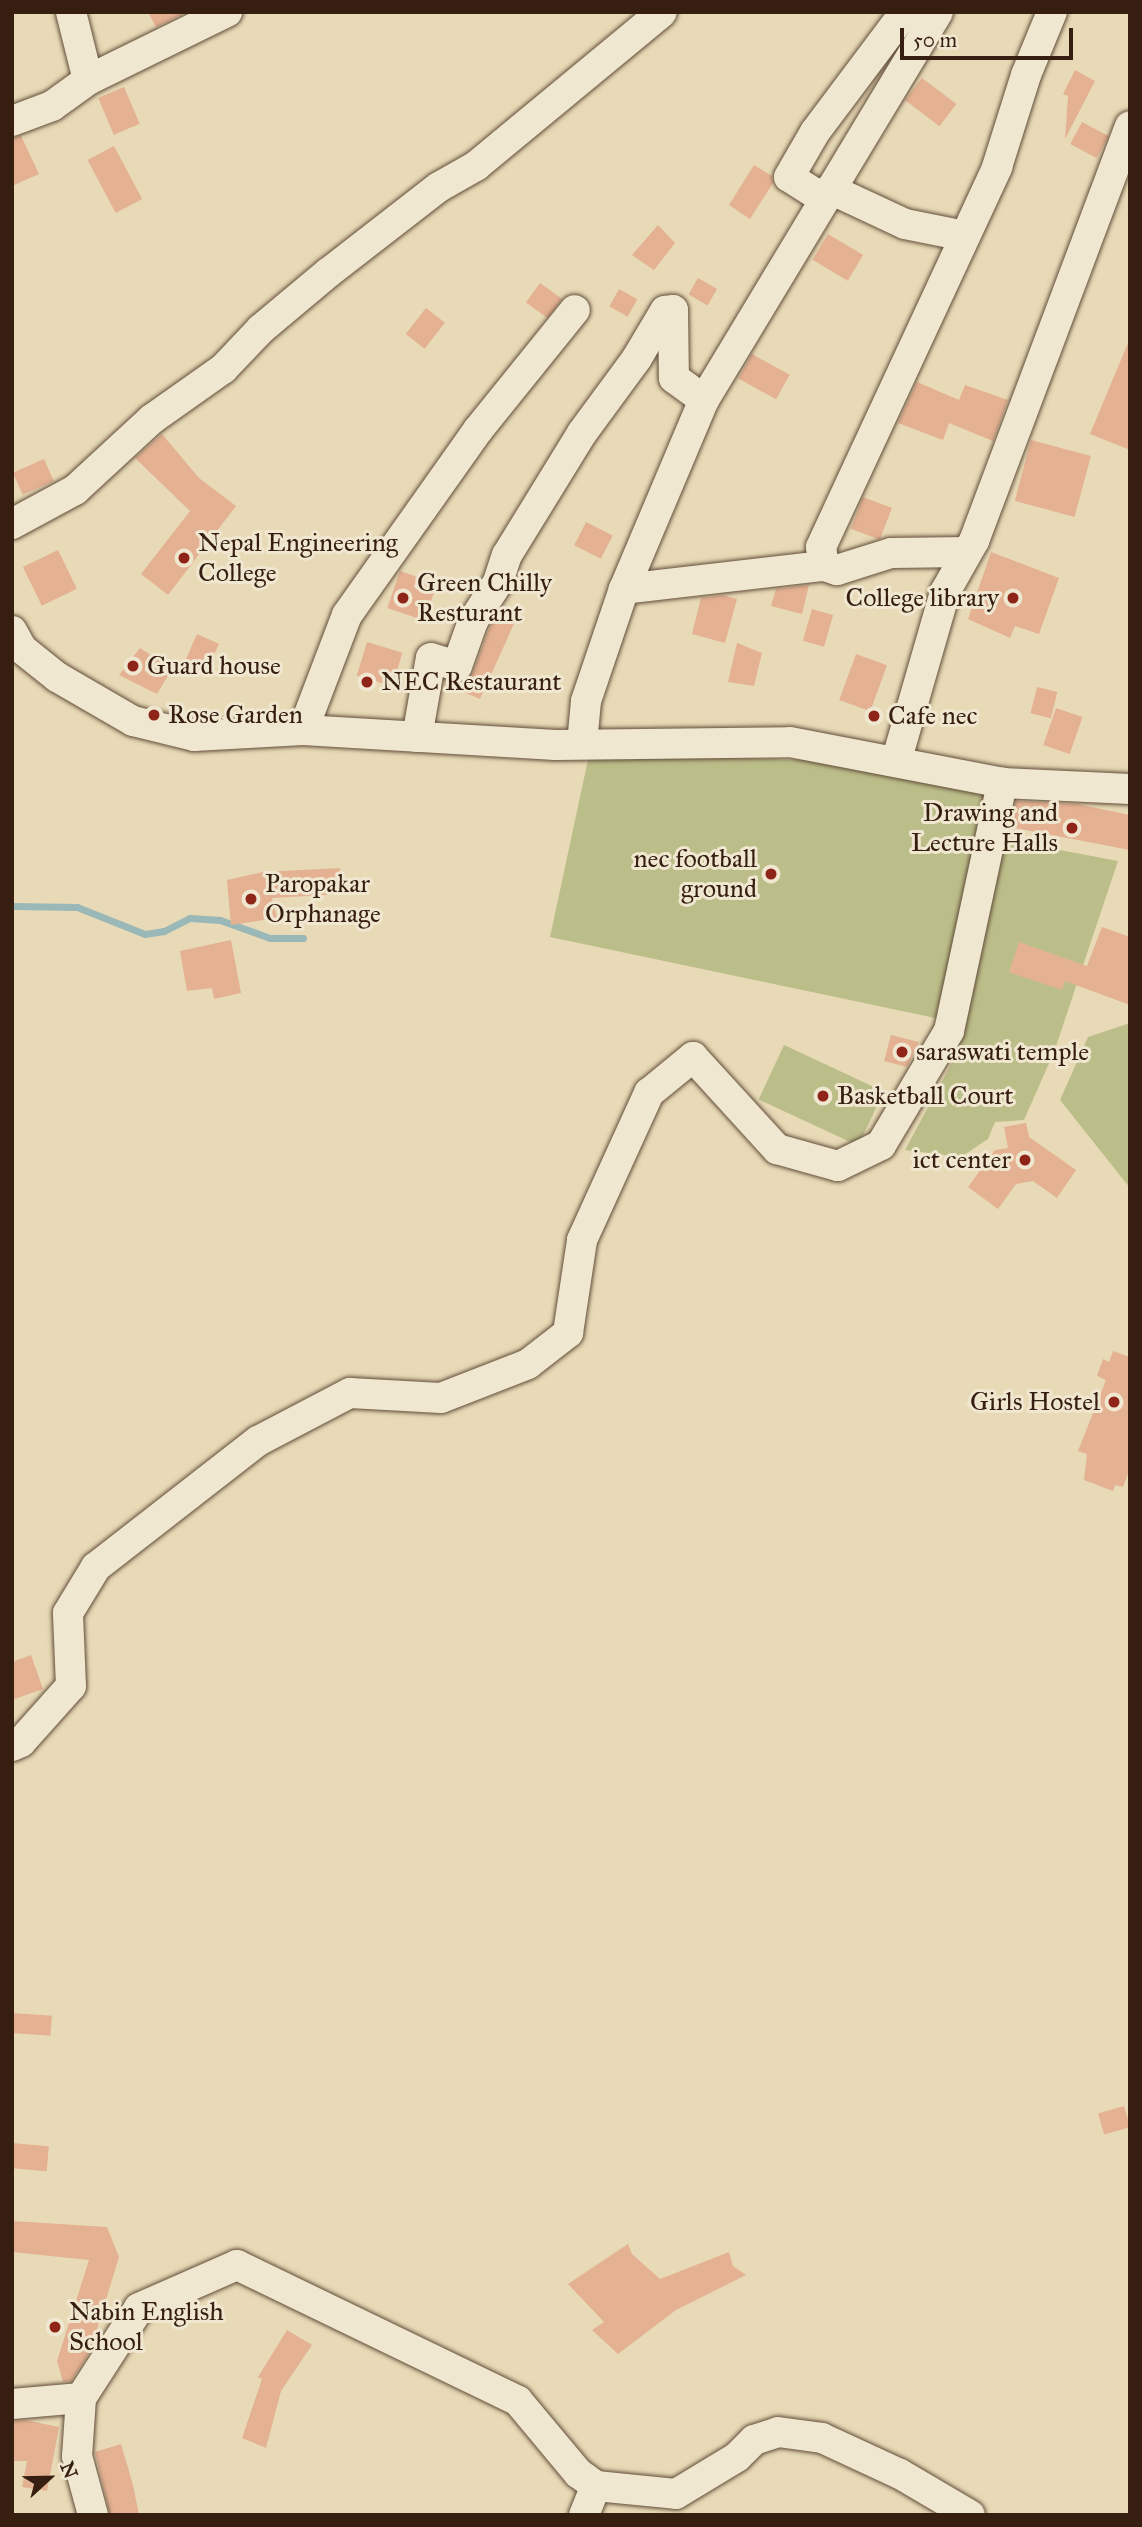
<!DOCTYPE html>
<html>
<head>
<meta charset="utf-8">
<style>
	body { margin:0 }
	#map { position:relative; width:1142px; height:2527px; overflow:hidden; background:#e8dab6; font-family:"IM FELL Great Primer",serif }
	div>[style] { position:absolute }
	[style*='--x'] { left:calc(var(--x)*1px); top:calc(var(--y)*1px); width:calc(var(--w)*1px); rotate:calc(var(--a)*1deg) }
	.green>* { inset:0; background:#bcbe8a; transform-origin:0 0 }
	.stream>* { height:7px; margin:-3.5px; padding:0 3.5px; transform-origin:3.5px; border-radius:3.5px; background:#9bb8b8 }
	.building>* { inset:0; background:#e4b192; transform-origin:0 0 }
	.roads { filter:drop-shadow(0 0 2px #624d3a) drop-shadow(0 0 2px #624d3a) }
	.minor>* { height:30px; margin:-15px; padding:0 15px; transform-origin:15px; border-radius:15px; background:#f0e7d0 }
	.dots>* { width:19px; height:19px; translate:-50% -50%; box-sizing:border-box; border:4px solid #f0e7d0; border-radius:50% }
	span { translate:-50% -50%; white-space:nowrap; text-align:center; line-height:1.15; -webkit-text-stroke:6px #f0e7d0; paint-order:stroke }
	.poi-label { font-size:26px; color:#361e10 }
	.left { translate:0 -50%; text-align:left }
	.right { translate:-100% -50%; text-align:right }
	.frame { position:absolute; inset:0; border:14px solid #361e10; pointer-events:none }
	.north { position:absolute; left:14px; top:2443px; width:70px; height:70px; -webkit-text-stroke:5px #f0e7d0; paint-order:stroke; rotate:68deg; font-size:19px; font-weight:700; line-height:28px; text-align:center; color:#361e10 }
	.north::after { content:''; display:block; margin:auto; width:24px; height:32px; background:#361e10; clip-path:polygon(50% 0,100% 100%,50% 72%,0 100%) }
	.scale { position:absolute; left:900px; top:28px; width:173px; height:32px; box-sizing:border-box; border:4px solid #361e10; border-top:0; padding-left:9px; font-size:21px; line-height:24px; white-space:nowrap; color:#361e10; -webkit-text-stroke:5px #f0e7d0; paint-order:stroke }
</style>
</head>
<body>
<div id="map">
	<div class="green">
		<div style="clip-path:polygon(589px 755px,855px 761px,991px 797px,940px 1019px,550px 937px)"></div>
		<div style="clip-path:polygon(1002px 839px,1118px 861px,1054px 1052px,1024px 1120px,995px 1122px,988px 1139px,961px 1157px,905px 1150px,954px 1059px)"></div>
		<div style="clip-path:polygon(1130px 1023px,1130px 1188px,1060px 1100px,1088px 1037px)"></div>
		<div style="left:784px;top:1045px;width:110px;height:60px;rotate:25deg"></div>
	</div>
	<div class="stream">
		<div style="--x:12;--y:906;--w:65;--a:0.9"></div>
		<div style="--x:77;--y:907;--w:73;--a:21.7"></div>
		<div style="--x:145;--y:934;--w:19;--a:-9"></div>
		<div style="--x:164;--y:931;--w:29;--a:-27"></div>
		<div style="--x:190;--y:918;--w:30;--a:4"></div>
		<div style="--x:220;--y:920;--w:53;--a:19.8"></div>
		<div style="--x:270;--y:938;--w:33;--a:0"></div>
	</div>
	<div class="building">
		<div style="clip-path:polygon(148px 12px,187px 12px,156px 27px)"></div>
		<div style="clip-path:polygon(1075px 70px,1095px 81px,1065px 139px,1068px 96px,1063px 94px)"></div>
		<div style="left:922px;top:78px;width:43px;height:28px;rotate:37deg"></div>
		<div style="left:124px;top:87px;width:40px;height:28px;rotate:67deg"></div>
		<div style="left:1082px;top:122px;width:30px;height:25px;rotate:28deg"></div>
		<div style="clip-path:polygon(21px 136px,39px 174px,12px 186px,12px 138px)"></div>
		<div style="left:114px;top:146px;width:60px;height:30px;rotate:62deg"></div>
		<div style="clip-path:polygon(754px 165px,772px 176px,773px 183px,750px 219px,729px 205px)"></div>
		<div style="clip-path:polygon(658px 225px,675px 243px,654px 270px,632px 255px)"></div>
		<div style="left:828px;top:234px;width:41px;height:30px;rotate:31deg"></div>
		<div style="left:698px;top:278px;width:22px;height:19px;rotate:30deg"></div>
		<div style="left:540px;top:283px;width:27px;height:24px;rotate:36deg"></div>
		<div style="left:619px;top:289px;width:21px;height:20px;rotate:29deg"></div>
		<div style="left:426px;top:308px;width:24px;height:33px;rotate:38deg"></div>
		<div style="clip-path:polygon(1130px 338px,1130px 450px,1090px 434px)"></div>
		<div style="left:752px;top:354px;width:43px;height:28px;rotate:29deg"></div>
		<div style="clip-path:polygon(917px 382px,959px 400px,965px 385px,1008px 400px,993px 441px,949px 423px,943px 440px,898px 423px)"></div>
		<div style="clip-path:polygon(162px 434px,199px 478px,236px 506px,168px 595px,141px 574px,190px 511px,135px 458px)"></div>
		<div style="left:1031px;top:440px;width:62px;height:63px;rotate:15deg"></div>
		<div style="left:44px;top:459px;width:24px;height:34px;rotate:66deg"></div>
		<div style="left:863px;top:497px;width:31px;height:34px;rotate:21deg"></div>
		<div style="left:586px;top:522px;width:30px;height:26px;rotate:27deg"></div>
		<div style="left:58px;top:550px;width:43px;height:39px;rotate:64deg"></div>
		<div style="clip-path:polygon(991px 552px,1059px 578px,1039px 634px,1015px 626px,1010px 638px,968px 619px)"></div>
		<div style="left:400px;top:571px;width:39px;height:39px;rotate:19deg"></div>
		<div style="clip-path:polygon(809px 585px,802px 614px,771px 606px,776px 589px)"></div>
		<div style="clip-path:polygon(723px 595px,737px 599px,725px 643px,692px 634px,701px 598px)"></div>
		<div style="clip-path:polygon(501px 609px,518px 615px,480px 699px,454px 688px,473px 672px,489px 629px)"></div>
		<div style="left:812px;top:609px;width:22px;height:33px;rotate:16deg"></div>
		<div style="left:197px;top:634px;width:24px;height:33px;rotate:24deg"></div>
		<div style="left:367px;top:642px;width:37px;height:35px;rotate:17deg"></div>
		<div style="clip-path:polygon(737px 643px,762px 653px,754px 686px,728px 682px)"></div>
		<div style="clip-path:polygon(140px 648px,172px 669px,157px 694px,119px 675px)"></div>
		<div style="left:856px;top:654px;width:33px;height:49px;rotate:20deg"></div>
		<div style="left:1037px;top:687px;width:21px;height:27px;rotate:14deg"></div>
		<div style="left:1056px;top:708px;width:28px;height:39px;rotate:19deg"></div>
		<div style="clip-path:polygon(1016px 801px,1077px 804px,1130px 815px,1130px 850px,1010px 827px)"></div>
		<div style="clip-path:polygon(340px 868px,342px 894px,272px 898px,277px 918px,231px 925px,227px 880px,263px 872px)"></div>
		<div style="clip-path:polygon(1102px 927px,1130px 937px,1130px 1005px,1065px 981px,1062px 990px,1009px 972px,1019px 942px,1087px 966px)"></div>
		<div style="clip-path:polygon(231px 940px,241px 993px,214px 999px,212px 988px,187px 991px,180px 951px)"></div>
		<div style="clip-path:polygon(891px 1035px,919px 1042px,907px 1067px,884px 1061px)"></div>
		<div style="clip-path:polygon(1026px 1123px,1029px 1137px,1076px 1170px,1057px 1198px,1033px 1181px,1016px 1184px,998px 1209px,968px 1187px,995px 1150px,1008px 1148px,1004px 1127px)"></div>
		<div style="clip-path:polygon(1113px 1351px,1130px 1357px,1130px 1468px,1123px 1487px,1115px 1485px,1113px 1491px,1084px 1480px,1087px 1454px,1078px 1451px,1106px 1380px,1097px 1376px,1103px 1359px,1109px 1362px)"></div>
		<div style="clip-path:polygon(31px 1655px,43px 1689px,12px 1700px,12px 1662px)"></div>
		<div style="left:12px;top:2013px;width:40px;height:20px;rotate:4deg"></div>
		<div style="left:1124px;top:2106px;width:22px;height:27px;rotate:74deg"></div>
		<div style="left:12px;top:2143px;width:37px;height:25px;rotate:5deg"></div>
		<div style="clip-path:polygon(12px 2221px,107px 2227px,119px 2257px,90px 2352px,71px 2381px,63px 2382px,57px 2361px,89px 2260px,12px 2252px)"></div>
		<div style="clip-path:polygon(628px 2244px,632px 2254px,660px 2279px,729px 2252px,733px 2266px,746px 2275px,676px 2310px,618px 2354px,592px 2330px,604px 2322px,568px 2284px)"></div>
		<div style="clip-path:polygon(287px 2330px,312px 2345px,281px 2391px,266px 2448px,242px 2438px,262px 2379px,258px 2377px)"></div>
		<div style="clip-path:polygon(25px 2420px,59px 2427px,47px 2491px,22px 2487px,27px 2461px,12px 2461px,12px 2421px)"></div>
		<div style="clip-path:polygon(121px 2444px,133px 2485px,139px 2515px,110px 2515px,95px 2452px)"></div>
	</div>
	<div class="roads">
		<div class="minor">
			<div style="--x:71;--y:12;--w:70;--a:76"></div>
			<div style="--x:12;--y:121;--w:43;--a:-20.6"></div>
			<div style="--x:52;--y:106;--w:44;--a:-35.8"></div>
			<div style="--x:88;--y:80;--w:155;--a:-26.1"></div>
			<div style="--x:830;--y:189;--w:83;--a:25"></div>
			<div style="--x:905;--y:224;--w:61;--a:11.3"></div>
			<div style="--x:824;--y:199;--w:41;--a:-147.8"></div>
			<div style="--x:789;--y:177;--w:52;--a:-60"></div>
			<div style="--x:815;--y:132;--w:150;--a:-53.1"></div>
			<div style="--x:12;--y:524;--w:72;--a:-28.4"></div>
			<div style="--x:75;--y:490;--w:105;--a:-42.7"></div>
			<div style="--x:152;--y:419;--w:87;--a:-35.2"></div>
			<div style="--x:223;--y:369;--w:55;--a:-46.5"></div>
			<div style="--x:261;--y:329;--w:87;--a:-39.9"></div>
			<div style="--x:328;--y:273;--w:140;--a:-37.8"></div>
			<div style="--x:439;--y:187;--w:43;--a:-29.6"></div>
			<div style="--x:476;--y:166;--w:241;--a:-39.6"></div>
			<div style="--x:967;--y:552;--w:76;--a:179.2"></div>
			<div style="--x:891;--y:553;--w:57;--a:162.5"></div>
			<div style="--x:837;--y:570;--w:14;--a:-163"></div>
			<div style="--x:824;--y:566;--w:19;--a:-99"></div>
			<div style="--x:821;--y:547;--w:419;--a:-65.1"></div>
			<div style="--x:997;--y:167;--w:96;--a:-72.5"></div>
			<div style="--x:1026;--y:75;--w:68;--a:-67.6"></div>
			<div style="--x:624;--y:589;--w:201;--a:-6.6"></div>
			<div style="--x:12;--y:631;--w:21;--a:61"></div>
			<div style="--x:22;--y:649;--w:45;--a:38.7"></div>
			<div style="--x:57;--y:677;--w:88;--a:30.1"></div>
			<div style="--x:133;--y:721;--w:63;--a:13.8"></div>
			<div style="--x:194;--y:736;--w:109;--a:-3.2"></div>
			<div style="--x:303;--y:730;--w:253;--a:3.4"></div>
			<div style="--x:556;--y:745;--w:234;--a:-0.7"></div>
			<div style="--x:790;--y:742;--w:216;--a:10.9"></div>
			<div style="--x:1002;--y:783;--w:128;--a:2.7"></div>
			<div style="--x:303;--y:730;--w:123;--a:-69.1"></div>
			<div style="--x:347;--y:615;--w:227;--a:-54.7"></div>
			<div style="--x:478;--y:430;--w:154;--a:-51.1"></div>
			<div style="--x:417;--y:737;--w:80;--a:-80"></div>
			<div style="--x:431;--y:658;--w:27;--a:17"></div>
			<div style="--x:457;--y:666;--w:48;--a:-70.4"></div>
			<div style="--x:473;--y:621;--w:46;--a:-57.3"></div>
			<div style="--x:498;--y:582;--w:28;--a:-72"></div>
			<div style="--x:507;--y:555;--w:143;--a:-58.4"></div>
			<div style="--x:582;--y:433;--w:93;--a:-53.7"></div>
			<div style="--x:637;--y:358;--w:55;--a:-59.2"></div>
			<div style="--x:665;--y:311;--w:8;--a:-7"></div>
			<div style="--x:673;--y:310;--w:68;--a:89.2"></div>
			<div style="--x:674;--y:378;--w:37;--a:36"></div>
			<div style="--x:582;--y:744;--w:43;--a:-84.7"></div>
			<div style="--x:586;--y:701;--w:118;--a:-71.3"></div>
			<div style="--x:624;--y:589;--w:205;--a:-67.1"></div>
			<div style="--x:704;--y:400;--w:453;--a:-58.9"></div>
			<div style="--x:896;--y:762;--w:177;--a:-73.9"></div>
			<div style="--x:945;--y:592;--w:59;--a:-60.4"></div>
			<div style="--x:974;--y:541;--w:443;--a:-69.4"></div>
			<div style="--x:12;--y:1746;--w:10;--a:-24"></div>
			<div style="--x:21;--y:1742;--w:75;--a:-48.2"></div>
			<div style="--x:71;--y:1686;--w:73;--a:-92.4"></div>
			<div style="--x:68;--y:1613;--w:54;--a:-58.7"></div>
			<div style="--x:96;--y:1567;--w:205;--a:-37.9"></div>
			<div style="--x:258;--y:1441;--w:104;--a:-27.6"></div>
			<div style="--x:350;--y:1393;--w:91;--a:3.1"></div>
			<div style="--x:441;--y:1398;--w:93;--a:-21.3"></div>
			<div style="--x:528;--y:1364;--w:51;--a:-37.8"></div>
			<div style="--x:568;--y:1333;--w:94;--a:-81.4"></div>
			<div style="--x:582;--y:1240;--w:162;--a:-65.5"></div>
			<div style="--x:649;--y:1093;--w:57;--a:-39.3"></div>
			<div style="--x:693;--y:1057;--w:125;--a:47.6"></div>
			<div style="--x:777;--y:1149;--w:63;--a:15.6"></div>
			<div style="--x:838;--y:1166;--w:48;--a:-26"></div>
			<div style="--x:881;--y:1145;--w:133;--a:-59.2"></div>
			<div style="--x:949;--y:1031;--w:254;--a:-77.9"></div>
			<div style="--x:81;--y:2398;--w:58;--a:93.9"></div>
			<div style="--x:77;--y:2456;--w:61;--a:74.8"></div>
			<div style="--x:12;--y:2404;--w:69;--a:-5"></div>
			<div style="--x:81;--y:2398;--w:107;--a:-57.2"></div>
			<div style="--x:139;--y:2308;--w:107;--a:-23.7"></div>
			<div style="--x:237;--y:2265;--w:312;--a:25.8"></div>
			<div style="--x:518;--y:2401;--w:94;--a:50.2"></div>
			<div style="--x:578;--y:2473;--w:22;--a:36"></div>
			<div style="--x:596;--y:2486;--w:80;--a:5.7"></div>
			<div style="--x:676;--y:2494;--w:71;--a:-31.2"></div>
			<div style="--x:737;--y:2457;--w:24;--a:-45"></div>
			<div style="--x:754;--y:2440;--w:25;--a:-18"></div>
			<div style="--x:778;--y:2432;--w:44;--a:7.8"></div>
			<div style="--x:822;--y:2438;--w:86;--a:24.8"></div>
			<div style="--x:900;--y:2474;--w:81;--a:30.4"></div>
			<div style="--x:584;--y:2515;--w:31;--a:-68"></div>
		</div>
	</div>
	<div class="dots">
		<div style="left:184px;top:558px;background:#8f2418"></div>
		<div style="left:403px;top:598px;background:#8f2418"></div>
		<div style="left:1013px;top:598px;background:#8f2418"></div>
		<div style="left:133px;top:666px;background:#8f2418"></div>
		<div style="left:367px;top:682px;background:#8f2418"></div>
		<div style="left:154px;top:715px;background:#8f2418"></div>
		<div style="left:874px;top:716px;background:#8f2418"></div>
		<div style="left:1072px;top:828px;background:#8f2418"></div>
		<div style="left:771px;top:874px;background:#8f2418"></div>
		<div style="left:251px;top:899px;background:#8f2418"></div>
		<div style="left:902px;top:1052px;background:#8f2418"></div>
		<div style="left:823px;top:1096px;background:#8f2418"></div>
		<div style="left:1025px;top:1160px;background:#8f2418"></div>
		<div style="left:1114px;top:1402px;background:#8f2418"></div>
		<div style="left:55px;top:2327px;background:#8f2418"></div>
	</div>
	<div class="poi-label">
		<span class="left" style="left:198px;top:558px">Nepal Engineering<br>College</span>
		<span class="left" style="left:417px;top:598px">Green Chilly<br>Resturant</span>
		<span class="right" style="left:999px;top:598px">College library</span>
		<span class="left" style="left:147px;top:666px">Guard house</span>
		<span class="left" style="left:381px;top:682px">NEC Restaurant</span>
		<span class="left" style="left:168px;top:715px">Rose Garden</span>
		<span class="left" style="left:888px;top:716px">Cafe nec</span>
		<span class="right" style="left:1058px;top:828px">Drawing and<br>Lecture Halls</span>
		<span class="right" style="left:757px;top:874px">nec football<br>ground</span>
		<span class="left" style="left:265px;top:899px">Paropakar<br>Orphanage</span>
		<span class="left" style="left:916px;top:1052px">saraswati temple</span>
		<span class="left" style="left:837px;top:1096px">Basketball Court</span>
		<span class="right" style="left:1011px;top:1160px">ict center</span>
		<span class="right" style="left:1100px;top:1402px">Girls Hostel</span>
		<span class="left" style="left:69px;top:2327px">Nabin English<br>School</span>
	</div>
	<div class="frame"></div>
	<div class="north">N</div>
	<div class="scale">50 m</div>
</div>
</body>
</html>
